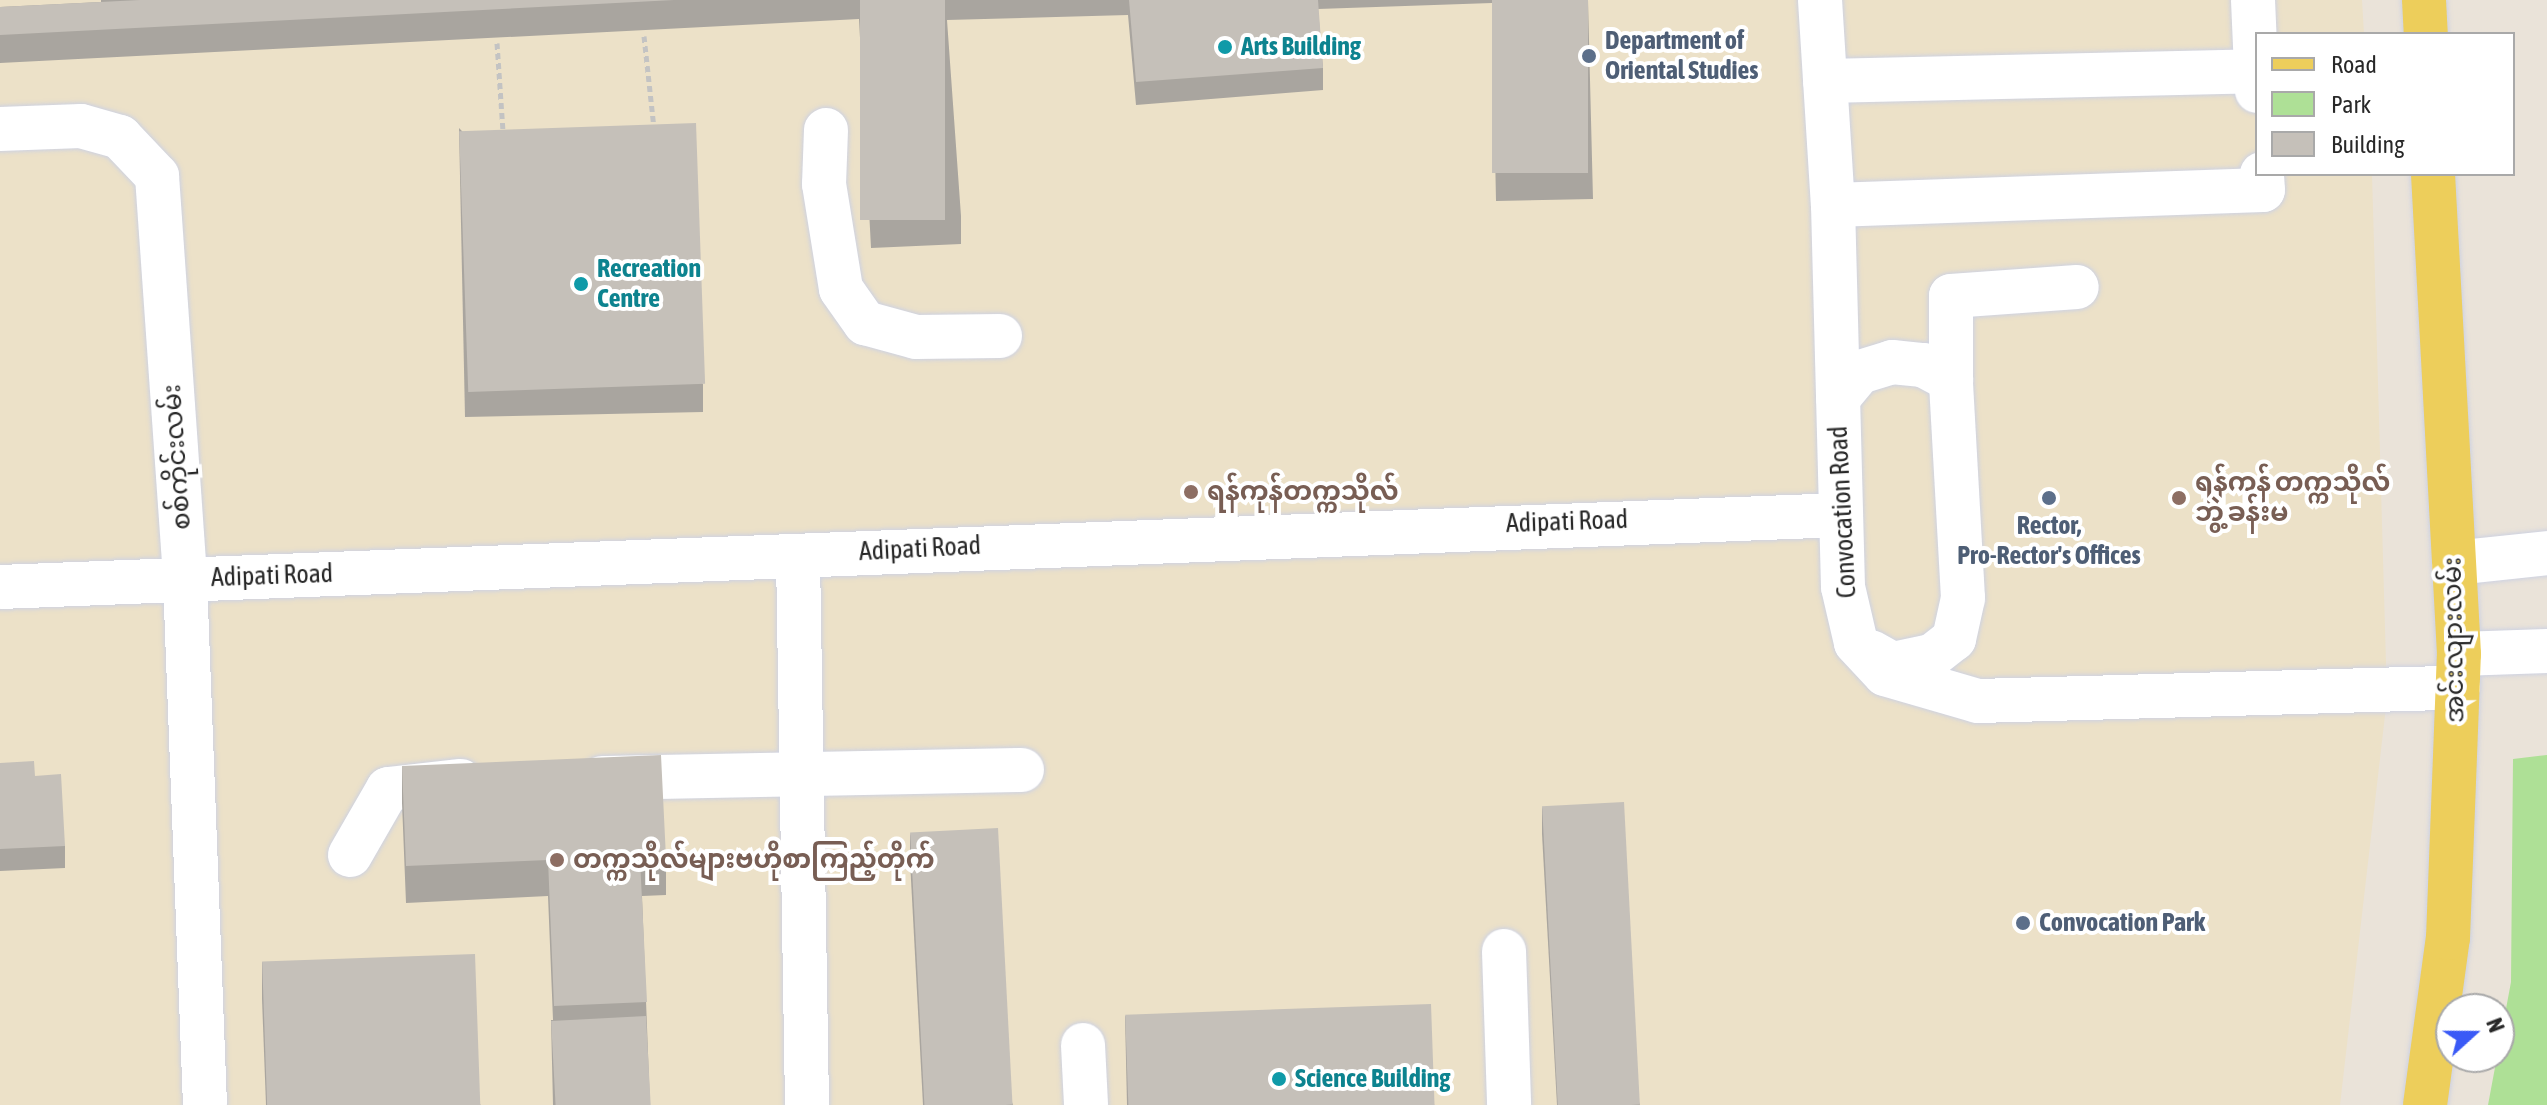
<!DOCTYPE html>
<html>
<head>
<meta charset="utf-8">
<style>
	body { margin:0 }
	#map { position:relative; width:2547px; height:1105px; overflow:hidden; background:#eae3d9; font-family:"Asap Condensed","Noto Sans Myanmar",sans-serif }
	div>[style] { position:absolute }
	[style*='--x'] { left:calc(var(--x)*1px); top:calc(var(--y)*1px); width:calc(var(--w)*1px); rotate:calc(var(--a)*1deg) }
	.education>* { inset:0; background:#ece1c8 }
	.green>* { inset:0; background:#aee096 }
	.path>* { height:5px; margin-top:-2.5px; transform-origin:0; background:repeating-linear-gradient(90deg,#c3c3c3 0 6px,transparent 0 10px) }
	.roads { filter:drop-shadow(0 0 2px #ced2e1) drop-shadow(0 0 2px #ced2e1) }
	.minor>* { height:44px; margin:-22px; padding:0 22px; transform-origin:22px; border-radius:22px; background:#fff }
	.major>* { height:44px; margin:-22px; padding:0 22px; transform-origin:22px; border-radius:22px; background:#edce5b }
	.wall>* { inset:0; background:#a9a59f }
	.building>* { inset:0; background:#c5c0b9; transform-origin:0 0 }
	.dots>* { width:22px; height:22px; translate:-50% -50%; box-sizing:border-box; border:4px solid #fff; border-radius:50% }
	span { translate:-50% -50%; white-space:nowrap; text-align:center; line-height:1.15; -webkit-text-stroke:8px #fff; paint-order:stroke }
	.service-label { font-size:26px; color:#4e5e75; font-weight:700 }
	.left { translate:0 -50%; text-align:left }
	.culture-label { font-size:26px; color:#0d838f; font-weight:700 }
	.street-label { font-size:26px; color:#282828 }
	.education-label { font-size:26px; color:#785e54; font-weight:700 }
	.legend { position:absolute; left:2255px; top:32px; width:260px; height:144px; box-sizing:border-box; background:#fff; border:2px solid #a9a9a9; margin:0; padding:10px 14px; list-style:none; font-size:24px; color:#282828 }
	.legend li { display:flex; align-items:center; gap:16px; height:40px }
	.legend b { width:40px; border:2px solid #a9a9a9 }
	.north { position:absolute; left:2435px; top:993px; width:80px; height:80px; box-sizing:border-box; background:#fff; border:2px solid #a9a9a9; border-radius:50%; rotate:69deg; font-size:22px; font-weight:700; line-height:32px; text-align:center; color:#282828 }
	.north::after { content:''; display:block; margin:auto; width:28px; height:36px; background:#3a5af6; clip-path:polygon(50% 0,100% 100%,50% 72%,0 100%) }
</style>
</head>
<body>
<div id="map">
	<div class="education">
		<div style="clip-path:polygon(0 0,2362px 0,2364px 34px,2257px 34px,2257px 174px,2372px 174px,2387px 698px,2340px 1105px,0 1105px)"></div>
	</div>
	<div class="green">
		<div style="clip-path:polygon(2547px 755px,2547px 1105px,2488px 1105px,2511px 982px,2513px 759px)"></div>
	</div>
	<div class="path">
		<div style="--x:644;--y:36;--w:93;--a:83.8"></div>
		<div style="--x:497;--y:43;--w:88;--a:86.1"></div>
	</div>
	<div class="roads">
		<div class="minor">
			<div style="--x:1820;--y:0;--w:205;--a:86.4"></div>
			<div style="--x:1833;--y:205;--w:382;--a:88.5"></div>
			<div style="--x:1843;--y:587;--w:57;--a:76.9"></div>
			<div style="--x:1856;--y:643;--w:42;--a:46.9"></div>
			<div style="--x:1885;--y:674;--w:97;--a:16.2"></div>
			<div style="--x:1978;--y:701;--w:480;--a:-1.6"></div>
			<div style="--x:2253;--y:0;--w:91;--a:87.5"></div>
			<div style="--x:1825;--y:81;--w:431;--a:-1.3"></div>
			<div style="--x:0;--y:129;--w:81;--a:-2.1"></div>
			<div style="--x:81;--y:126;--w:41;--a:15.8"></div>
			<div style="--x:120;--y:137;--w:54;--a:46.5"></div>
			<div style="--x:157;--y:176;--w:405;--a:86"></div>
			<div style="--x:185;--y:580;--w:525;--a:87.82"></div>
			<div style="--x:826;--y:130;--w:54;--a:92.1"></div>
			<div style="--x:824;--y:184;--w:106;--a:80.8"></div>
			<div style="--x:841;--y:289;--w:42;--a:54.8"></div>
			<div style="--x:865;--y:323;--w:53;--a:15.4"></div>
			<div style="--x:916;--y:337;--w:84;--a:-0.7"></div>
			<div style="--x:1833;--y:205;--w:430;--a:-2"></div>
			<div style="--x:2263;--y:190;--w:16;--a:-94"></div>
			<div style="--x:1838;--y:398;--w:34;--a:-50"></div>
			<div style="--x:1860;--y:372;--w:34;--a:-17"></div>
			<div style="--x:1892;--y:362;--w:31;--a:6"></div>
			<div style="--x:1923;--y:365;--w:32;--a:28"></div>
			<div style="--x:1951;--y:380;--w:84;--a:-90"></div>
			<div style="--x:1951;--y:296;--w:126;--a:-4.1"></div>
			<div style="--x:798;--y:556;--w:549;--a:89.06"></div>
			<div style="--x:2454;--y:563;--w:94;--a:-6.1"></div>
			<div style="--x:0;--y:587;--w:1841;--a:-2.24"></div>
			<div style="--x:1871;--y:652;--w:25;--a:29"></div>
			<div style="--x:1893;--y:664;--w:40;--a:-12"></div>
			<div style="--x:1932;--y:656;--w:28;--a:-38"></div>
			<div style="--x:1954;--y:639;--w:42;--a:-77.6"></div>
			<div style="--x:1963;--y:598;--w:218;--a:-93.2"></div>
			<div style="--x:2459;--y:654;--w:88;--a:-2"></div>
			<div style="--x:602;--y:778;--w:420;--a:-1.1"></div>
			<div style="--x:350;--y:855;--w:76;--a:-60.1"></div>
			<div style="--x:388;--y:789;--w:73;--a:-6.3"></div>
			<div style="--x:1504;--y:951;--w:154;--a:88.1"></div>
			<div style="--x:1083;--y:1045;--w:60;--a:87.1"></div>
		</div>
		<div class="major">
			<div style="--x:2424;--y:0;--w:34;--a:87"></div>
			<div style="--x:2425;--y:1105;--w:169;--a:-82.2"></div>
			<div style="--x:2448;--y:938;--w:284;--a:-87.8"></div>
			<div style="--x:2459;--y:654;--w:481;--a:-93.1"></div>
		</div>
	</div>
	<div class="wall">
		<div style="clip-path:polygon(101px 0,1588px 0,1593px 199px,1496px 201px,1492px 3px,1318px 9px,1323px 68px,1323px 90px,1136px 105px,1128px 15px,947px 20px,961px 216px,961px 244px,871px 248px,859px 19px,0 63px,0 7px,101px 2px)"></div>
		<div style="clip-path:polygon(459px 128px,703px 384px,703px 412px,465px 417px)"></div>
		<div style="clip-path:polygon(0 763px,35px 776px,65px 846px,65px 868px,0 871px)"></div>
		<div style="clip-path:polygon(402px 766px,666px 858px,666px 895px,642px 896px,650px 1105px,553px 1105px,551px 1020px,553px 1020px,548px 896px,406px 903px,402px 803px)"></div>
		<div style="clip-path:polygon(1542px 806px,1640px 1105px,1557px 1105px,1542px 834px)"></div>
		<div style="clip-path:polygon(910px 833px,1013px 1105px,923px 1105px,910px 861px)"></div>
		<div style="clip-path:polygon(262px 962px,481px 1105px,266px 1105px,262px 999px)"></div>
		<div style="clip-path:polygon(1125px 1016px,1435px 1105px,1127px 1105px)"></div>
	</div>
	<div class="building">
		<div style="clip-path:polygon(140px 0,674px 0,0 35px,0 7px)"></div>
		<div style="left:860px;top:0;width:85px;height:220px"></div>
		<div style="clip-path:polygon(1129px 0,1318px 0,1323px 68px,1136px 82px)"></div>
		<div style="left:1492px;top:0;width:96px;height:173px"></div>
		<div style="left:696px;top:123px;width:261px;height:237px;rotate:88deg"></div>
		<div style="clip-path:polygon(661px 755px,666px 858px,640px 859px,647px 1002px,554px 1006px,548px 860px,406px 866px,402px 766px)"></div>
		<div style="clip-path:polygon(34px 761px,35px 776px,61px 774px,65px 846px,0 849px,0 763px)"></div>
		<div style="left:1624px;top:802px;width:303px;height:82px;rotate:87deg"></div>
		<div style="left:998px;top:828px;width:277px;height:88px;rotate:87deg"></div>
		<div style="left:475px;top:954px;width:151px;height:213px;rotate:88deg"></div>
		<div style="left:1431px;top:1004px;width:101px;height:306px;rotate:88deg"></div>
		<div style="left:646px;top:1016px;width:89px;height:95px;rotate:87deg"></div>
	</div>
	<div class="dots">
		<div style="left:1225px;top:47px;background:#0f9aa8"></div>
		<div style="left:1589px;top:56px;background:#5c6f8a"></div>
		<div style="left:581px;top:284px;background:#0f9aa8"></div>
		<div style="left:1191px;top:492px;background:#8d6e63"></div>
		<div style="left:2049px;top:498px;background:#5c6f8a"></div>
		<div style="left:2179px;top:498px;background:#8d6e63"></div>
		<div style="left:557px;top:860px;background:#8d6e63"></div>
		<div style="left:2023px;top:923px;background:#5c6f8a"></div>
		<div style="left:1279px;top:1079px;background:#0f9aa8"></div>
	</div>
	<div class="service-label">
		<span class="left" style="left:1605px;top:56px">Department of<br>Oriental Studies</span>
		<span style="left:2049px;top:541px">Rector,<br>Pro-Rector's Offices</span>
		<span class="left" style="left:2039px;top:923px">Convocation Park</span>
	</div>
	<div class="culture-label">
		<span class="left" style="left:1241px;top:47px">Arts Building</span>
		<span class="left" style="left:597px;top:284px">Recreation<br>Centre</span>
		<span class="left" style="left:1295px;top:1079px">Science Building</span>
	</div>
	<div class="street-label">
		<span style="left:177px;top:457px;rotate:-94deg">စစ်ကိုင်းလမ်း</span>
		<span style="left:1843px;top:512px;rotate:-93deg">Convocation Road</span>
		<span style="left:1567px;top:522px;rotate:-2deg">Adipati Road</span>
		<span style="left:920px;top:549px;rotate:-3deg">Adipati Road</span>
		<span style="left:272px;top:576px;rotate:-2deg">Adipati Road</span>
		<span style="left:2454px;top:640px;rotate:-91deg">အင်းလျားလမ်း</span>
	</div>
	<div class="education-label">
		<span class="left" style="left:2195px;top:498px">ရန်ကုန် တက္ကသိုလ်<br>ဘွဲ့ ခန်းမ</span>
		<span class="left" style="left:1207px;top:492px">ရန်ကုန်တက္ကသိုလ်</span>
		<span class="left" style="left:573px;top:860px">တက္ကသိုလ်များဗဟိုစာကြည့်တိုက်</span>
	</div>
	<ul class="legend">
	<li><b style="height:10px;background:#edce5b"></b>Road</li>
	<li><b style="height:22px;background:#aee096"></b>Park</li>
	<li><b style="height:22px;background:#c5c0b9"></b>Building</li>
	</ul>
	<div class="north">N</div>
</div>
</body>
</html>
